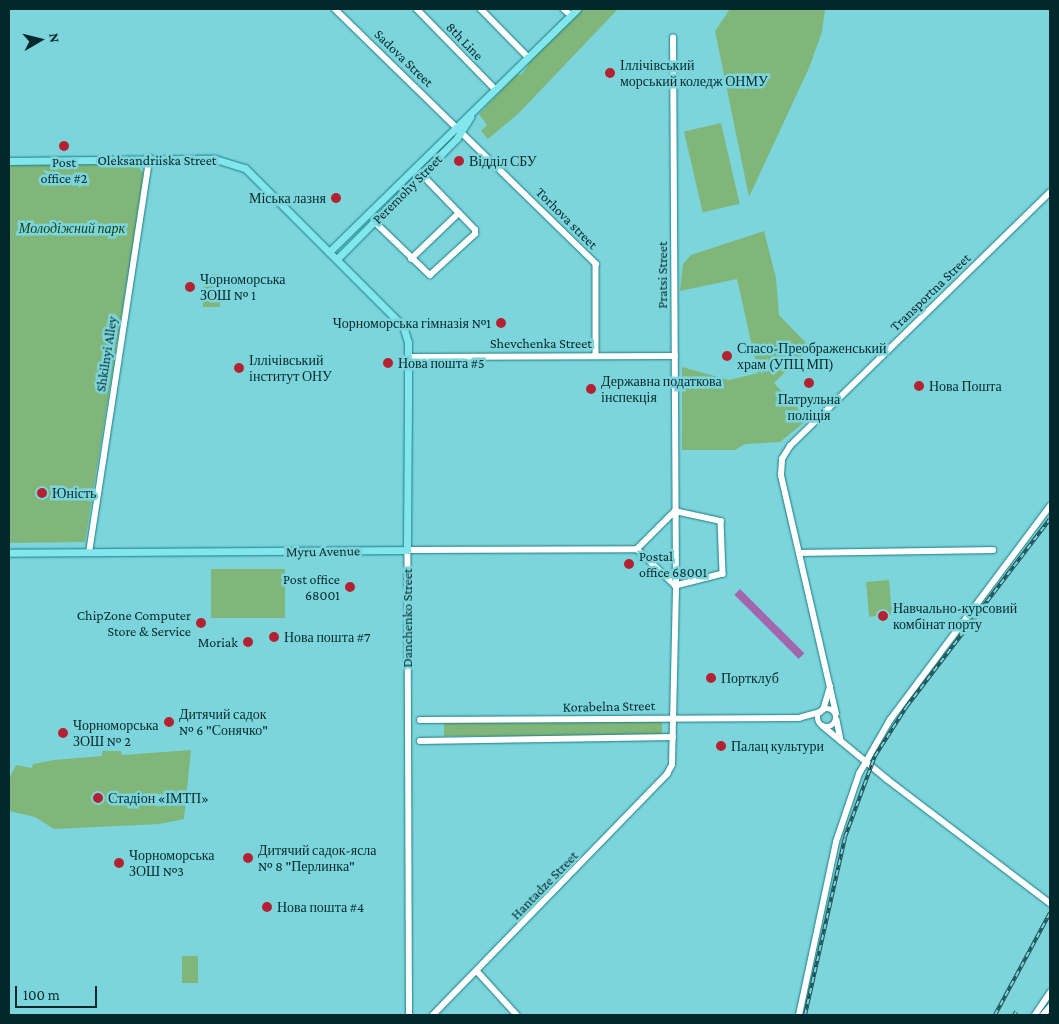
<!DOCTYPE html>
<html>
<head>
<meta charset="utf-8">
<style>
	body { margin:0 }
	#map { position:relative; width:1059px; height:1024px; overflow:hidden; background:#7dd5dc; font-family:"Crimson Pro",serif }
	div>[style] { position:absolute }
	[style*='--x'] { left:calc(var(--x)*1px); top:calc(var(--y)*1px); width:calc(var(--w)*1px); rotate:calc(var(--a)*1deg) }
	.green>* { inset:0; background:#81b67a; transform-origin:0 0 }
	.water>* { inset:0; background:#a166ab; transform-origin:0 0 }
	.roads { filter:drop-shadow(0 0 1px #197d83) drop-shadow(0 0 1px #197d83) }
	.minor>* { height:5.5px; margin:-2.75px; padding:0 2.75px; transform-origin:2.75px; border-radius:2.75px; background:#fff }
	.minor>.ring { margin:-2.75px; padding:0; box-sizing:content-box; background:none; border:5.5px solid #fff; border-radius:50% }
	.major>* { height:7px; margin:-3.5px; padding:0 3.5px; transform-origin:3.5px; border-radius:3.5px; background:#82e6ed }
	.rail>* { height:4px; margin-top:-2px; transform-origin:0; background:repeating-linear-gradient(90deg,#7dd5dc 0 5.5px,#1e5155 0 11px); box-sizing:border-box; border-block:1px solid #1e5155 }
	.dots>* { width:14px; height:14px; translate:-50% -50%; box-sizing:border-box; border:2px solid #7dd5dc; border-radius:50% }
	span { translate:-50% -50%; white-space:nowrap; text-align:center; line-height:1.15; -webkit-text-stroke:5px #7dd5dc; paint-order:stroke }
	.street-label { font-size:14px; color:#01292c }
	.poi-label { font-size:14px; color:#01292c }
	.left { translate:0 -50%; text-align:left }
	.right { translate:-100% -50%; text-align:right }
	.park-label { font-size:14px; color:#143f0e; font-style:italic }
	.frame { position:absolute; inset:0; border:10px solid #01292c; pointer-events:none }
	.north { position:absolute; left:15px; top:15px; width:50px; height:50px; -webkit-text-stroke:4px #7dd5dc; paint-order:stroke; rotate:82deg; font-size:14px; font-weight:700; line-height:20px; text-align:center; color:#01292c }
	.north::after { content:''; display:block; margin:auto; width:18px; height:22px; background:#01292c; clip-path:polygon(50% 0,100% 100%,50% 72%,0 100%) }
	.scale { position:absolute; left:15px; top:986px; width:82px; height:22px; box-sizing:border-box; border:2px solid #01292c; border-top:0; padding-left:6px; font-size:15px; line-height:18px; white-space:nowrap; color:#01292c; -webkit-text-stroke:4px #7dd5dc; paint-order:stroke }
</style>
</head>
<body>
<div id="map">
	<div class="green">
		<div style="clip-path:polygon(581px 9px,618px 9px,519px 113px,488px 139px,481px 131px,487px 125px,479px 114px,516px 75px,522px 74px,532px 59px)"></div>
		<div style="clip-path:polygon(730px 9px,825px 9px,822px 32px,809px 68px,749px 197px,715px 31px)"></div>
		<div style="left:721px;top:123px;width:83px;height:38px;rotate:77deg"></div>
		<div style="clip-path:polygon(136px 164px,144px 174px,85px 542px,9px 543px,9px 165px)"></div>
		<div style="clip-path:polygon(764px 231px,776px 278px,779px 315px,810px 347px,774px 383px,808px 419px,780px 442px,745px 444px,735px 450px,682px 450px,682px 367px,729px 380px,758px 373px,737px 279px,680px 291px,683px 264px,691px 255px)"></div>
		<div style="left:203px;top:274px;width:17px;height:33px"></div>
		<div style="left:285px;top:569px;width:49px;height:74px;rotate:90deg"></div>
		<div style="left:889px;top:580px;width:35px;height:23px;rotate:85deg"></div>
		<div style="left:662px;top:720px;width:16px;height:218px;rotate:90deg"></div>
		<div style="clip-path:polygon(191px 750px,184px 819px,160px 824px,54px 829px,35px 817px,9px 811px,9px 779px,16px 765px,32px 768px,33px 764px,54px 760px,102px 756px,102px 751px,121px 751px,122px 755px)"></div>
		<div style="left:182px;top:956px;width:16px;height:27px"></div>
	</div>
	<div class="water">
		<div style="left:740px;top:589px;width:91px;height:8px;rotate:45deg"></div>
	</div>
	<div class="roads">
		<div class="minor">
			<div style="--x:335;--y:9;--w:365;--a:44.3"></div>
			<div style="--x:596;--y:264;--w:91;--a:90"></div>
			<div style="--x:417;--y:9;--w:113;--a:45.7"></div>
			<div style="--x:481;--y:9;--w:67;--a:45.6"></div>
			<div style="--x:564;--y:9;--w:9;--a:41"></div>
			<div style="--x:374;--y:221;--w:78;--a:44"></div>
			<div style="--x:430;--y:275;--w:61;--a:-42.3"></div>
			<div style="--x:475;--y:234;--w:4;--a:-90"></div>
			<div style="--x:475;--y:230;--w:78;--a:-134"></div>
			<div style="--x:411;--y:259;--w:66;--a:-43.8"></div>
			<div style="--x:408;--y:357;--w:267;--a:-0.2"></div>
			<div style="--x:675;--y:511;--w:47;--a:12.3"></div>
			<div style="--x:721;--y:521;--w:53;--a:87.8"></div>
			<div style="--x:723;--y:574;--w:49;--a:165.7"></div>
			<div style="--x:637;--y:549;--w:54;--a:43.5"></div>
			<div style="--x:637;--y:549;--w:54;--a:-45"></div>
			<div style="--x:89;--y:553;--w:399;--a:-81.3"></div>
			<div style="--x:799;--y:553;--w:194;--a:-0.9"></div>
			<div class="ring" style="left:818px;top:709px;width:12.5px;height:12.5px"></div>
			<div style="--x:823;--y:710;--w:24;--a:-73"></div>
			<div style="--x:836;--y:714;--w:245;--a:-103"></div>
			<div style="--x:781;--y:475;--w:16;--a:-86"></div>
			<div style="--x:782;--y:459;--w:15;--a:-58"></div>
			<div style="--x:790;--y:446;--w:363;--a:-44.3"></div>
			<div style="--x:420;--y:720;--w:379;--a:-0.3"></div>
			<div style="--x:799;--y:718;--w:22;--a:-16"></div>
			<div style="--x:837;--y:720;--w:21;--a:79"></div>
			<div style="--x:823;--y:726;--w:83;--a:39.6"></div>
			<div style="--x:887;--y:779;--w:205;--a:37.3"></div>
			<div style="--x:420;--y:741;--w:253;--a:-0.9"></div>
			<div style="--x:478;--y:972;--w:58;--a:47.8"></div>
			<div style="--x:409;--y:1015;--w:465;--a:-90.2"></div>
			<div style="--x:407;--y:550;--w:230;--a:-0.2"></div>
			<div style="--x:433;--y:1015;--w:336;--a:-45.8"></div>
			<div style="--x:667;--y:774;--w:10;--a:-61"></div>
			<div style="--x:672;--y:765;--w:179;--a:-88.7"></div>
			<div style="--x:676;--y:586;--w:548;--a:-90.31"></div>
			<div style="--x:799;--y:1015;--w:177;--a:-77.9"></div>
			<div style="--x:836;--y:842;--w:72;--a:-71.3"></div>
			<div style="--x:859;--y:774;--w:62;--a:-60.1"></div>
			<div style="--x:890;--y:720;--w:267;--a:-53.2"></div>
			<div style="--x:1035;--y:1015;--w:27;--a:-56"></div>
			<div style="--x:1043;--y:1015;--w:11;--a:-49"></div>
		</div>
		<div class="major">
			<div style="--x:9;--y:161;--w:206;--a:-0.6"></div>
			<div style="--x:215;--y:159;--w:31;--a:17"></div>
			<div style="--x:245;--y:168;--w:223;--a:45"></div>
			<div style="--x:403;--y:326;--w:17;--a:73"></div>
			<div style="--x:408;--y:342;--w:58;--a:90"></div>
			<div style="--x:408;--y:400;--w:150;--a:90.4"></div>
			<div style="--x:407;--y:550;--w:398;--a:179.6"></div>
			<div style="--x:329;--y:252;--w:347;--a:-44.4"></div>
			<div style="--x:337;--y:259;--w:170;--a:-45.2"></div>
			<div style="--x:457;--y:138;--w:25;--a:-58"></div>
		</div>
	</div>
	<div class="rail">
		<div style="--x:805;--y:1015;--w:182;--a:-77.3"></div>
		<div style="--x:845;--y:837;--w:86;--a:-69.7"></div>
		<div style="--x:875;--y:756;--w:59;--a:-57.4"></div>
		<div style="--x:907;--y:706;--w:235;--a:-52.6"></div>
		<div style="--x:995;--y:1015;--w:116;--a:-61.7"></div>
		<div style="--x:1014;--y:1015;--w:4;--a:-56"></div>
	</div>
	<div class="dots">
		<div style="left:610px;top:73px;background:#b42232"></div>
		<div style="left:64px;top:146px;background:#b42232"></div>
		<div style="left:459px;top:161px;background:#b42232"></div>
		<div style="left:336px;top:198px;background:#b42232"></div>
		<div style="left:190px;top:287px;background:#b42232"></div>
		<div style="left:501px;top:323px;background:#b42232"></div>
		<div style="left:727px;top:356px;background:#b42232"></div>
		<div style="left:388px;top:363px;background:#b42232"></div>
		<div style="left:239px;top:368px;background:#b42232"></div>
		<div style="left:809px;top:383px;background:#b42232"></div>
		<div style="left:919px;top:386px;background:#b42232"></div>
		<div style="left:591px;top:389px;background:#b42232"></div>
		<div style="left:42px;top:493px;background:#b42232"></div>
		<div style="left:629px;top:564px;background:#b42232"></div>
		<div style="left:350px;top:587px;background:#b42232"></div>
		<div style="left:883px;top:616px;background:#b42232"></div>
		<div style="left:201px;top:623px;background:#b42232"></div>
		<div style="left:274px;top:637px;background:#b42232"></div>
		<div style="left:248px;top:642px;background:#b42232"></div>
		<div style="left:711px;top:678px;background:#b42232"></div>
		<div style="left:169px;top:722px;background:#b42232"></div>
		<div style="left:63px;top:733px;background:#b42232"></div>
		<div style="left:721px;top:746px;background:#b42232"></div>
		<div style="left:98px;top:798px;background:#b42232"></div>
		<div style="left:248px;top:858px;background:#b42232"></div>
		<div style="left:119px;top:863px;background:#b42232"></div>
		<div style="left:267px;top:907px;background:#b42232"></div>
	</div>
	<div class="street-label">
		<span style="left:465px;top:41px;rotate:46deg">8th Line</span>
		<span style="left:404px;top:58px;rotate:44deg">Sadova Street</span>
		<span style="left:157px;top:160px">Oleksandriiska Street</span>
		<span style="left:407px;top:189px;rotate:-45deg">Peremohy Street</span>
		<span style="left:567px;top:218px;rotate:45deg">Torhova street</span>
		<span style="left:662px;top:275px;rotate:-90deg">Pratsi Street</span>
		<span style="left:930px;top:292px;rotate:-44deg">Transportna Street</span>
		<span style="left:541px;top:343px">Shevchenka Street</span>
		<span style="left:106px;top:354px;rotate:-81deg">Shkilnyi Alley</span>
		<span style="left:323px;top:551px;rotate:-1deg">Myru Avenue</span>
		<span style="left:407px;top:618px;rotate:-90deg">Danchenko Street</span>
		<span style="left:609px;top:706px;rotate:-1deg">Korabelna Street</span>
		<span style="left:544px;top:885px;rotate:-46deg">Hantadze Street</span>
	</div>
	<div class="poi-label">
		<span class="left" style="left:620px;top:73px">Іллічівський<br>морський коледж ОНМУ</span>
		<span class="left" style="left:469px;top:161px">Відділ СБУ</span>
		<span style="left:64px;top:170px">Post<br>office #2</span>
		<span class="right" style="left:326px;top:198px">Міська лазня</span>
		<span class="left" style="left:200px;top:287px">Чорноморська<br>ЗОШ № 1</span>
		<span class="right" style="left:491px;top:323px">Чорноморська гімназія №1</span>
		<span class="left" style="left:737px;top:356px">Спасо-Преображенський<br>храм (УПЦ МП)</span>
		<span class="left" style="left:249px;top:368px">Іллічівський<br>інститут ОНУ</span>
		<span class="left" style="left:398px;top:363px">Нова пошта #5</span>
		<span class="left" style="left:601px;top:389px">Державна податкова<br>інспекція</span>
		<span class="left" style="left:929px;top:386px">Нова Пошта</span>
		<span style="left:809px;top:407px">Патрульна<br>поліція</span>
		<span class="left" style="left:52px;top:493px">Юність</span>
		<span class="left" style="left:639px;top:564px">Postal<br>office 68001</span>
		<span class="right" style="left:340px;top:587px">Post office<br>68001</span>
		<span class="left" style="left:893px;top:616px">Навчально-курсовий<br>комбінат порту</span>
		<span class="right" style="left:191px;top:623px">ChipZone Computer<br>Store &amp; Service</span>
		<span class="left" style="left:284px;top:637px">Нова пошта #7</span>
		<span class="right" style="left:238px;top:642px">Moriak</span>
		<span class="left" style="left:721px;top:678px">Портклуб</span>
		<span class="left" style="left:179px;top:722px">Дитячий садок<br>№ 6 "Сонячко"</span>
		<span class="left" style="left:73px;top:733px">Чорноморська<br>ЗОШ № 2</span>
		<span class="left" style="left:731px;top:746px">Палац культури</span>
		<span class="left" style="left:108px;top:798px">Стадіон «ІМТП»</span>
		<span class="left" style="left:258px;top:858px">Дитячий садок-ясла<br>№ 8 "Перлинка"</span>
		<span class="left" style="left:129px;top:863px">Чорноморська<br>ЗОШ №3</span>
		<span class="left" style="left:277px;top:907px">Нова пошта #4</span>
	</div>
	<div class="park-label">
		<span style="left:72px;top:228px">Молодіжний парк</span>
	</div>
	<div class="frame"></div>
	<div class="north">N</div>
	<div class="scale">100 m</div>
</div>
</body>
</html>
